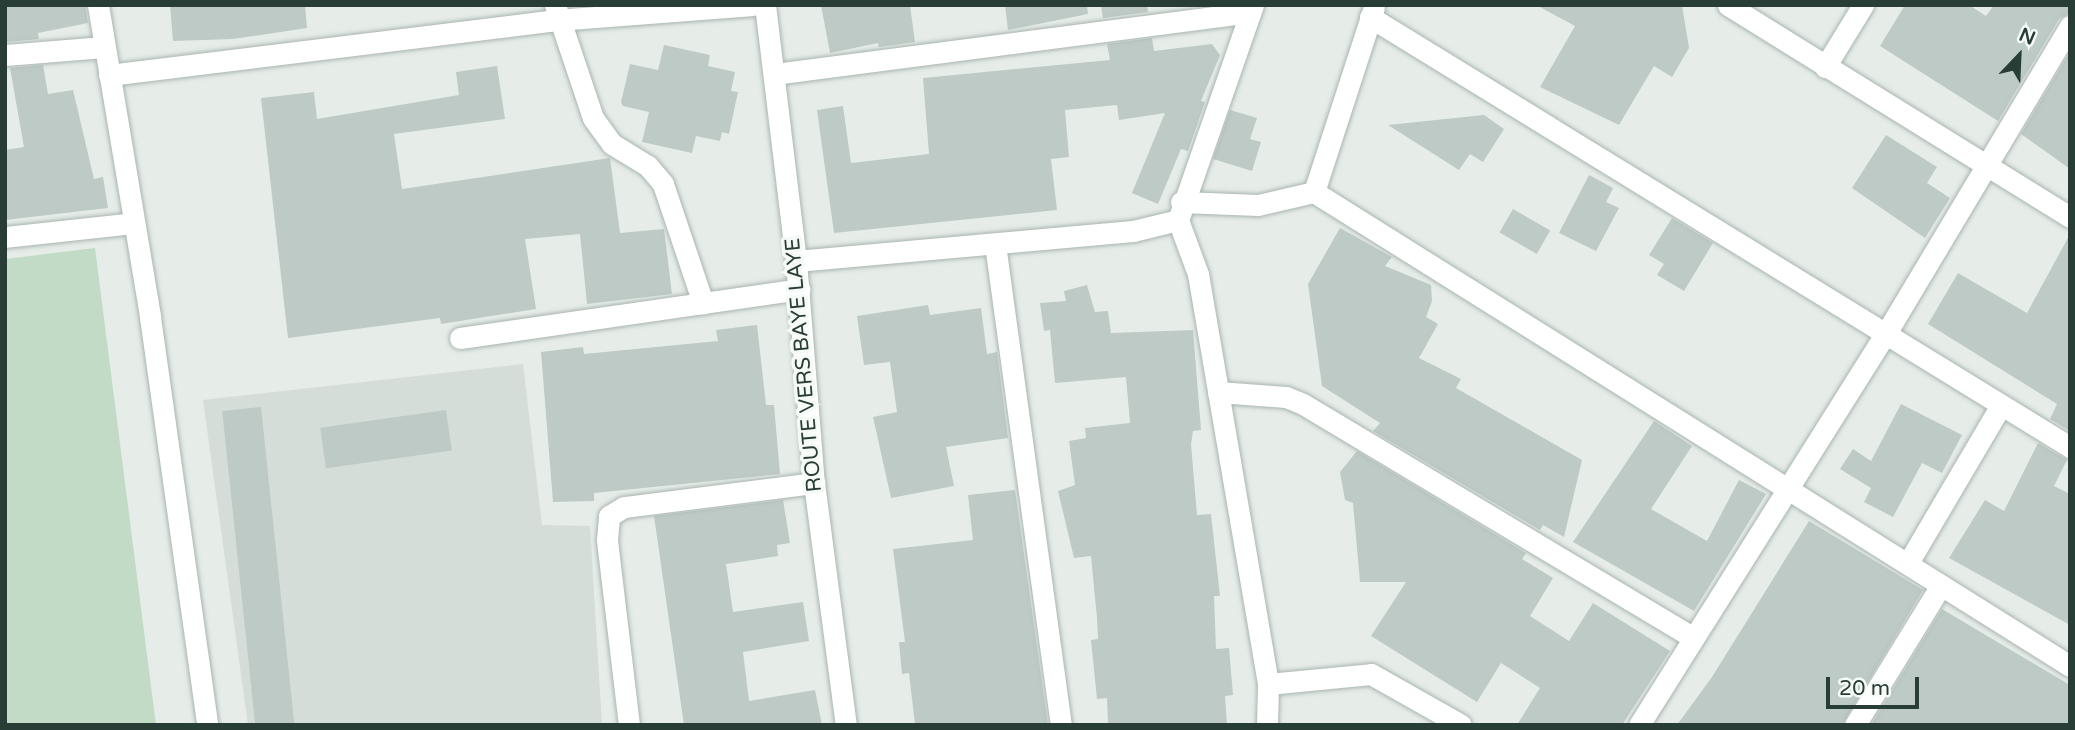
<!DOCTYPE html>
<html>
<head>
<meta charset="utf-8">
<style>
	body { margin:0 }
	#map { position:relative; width:2075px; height:730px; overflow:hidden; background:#e6ede9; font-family:"Varela Round",sans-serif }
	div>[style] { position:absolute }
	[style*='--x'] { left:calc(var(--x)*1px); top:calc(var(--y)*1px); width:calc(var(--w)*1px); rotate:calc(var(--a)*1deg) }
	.built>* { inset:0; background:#d4ddd8 }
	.green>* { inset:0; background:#c1dbc6 }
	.building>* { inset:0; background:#becac5; transform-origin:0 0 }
	.roads { filter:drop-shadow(0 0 2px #a9b5af) drop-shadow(0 0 2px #a9b5af) }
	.minor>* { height:21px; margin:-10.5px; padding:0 10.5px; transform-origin:10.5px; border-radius:10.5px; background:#fff }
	span { translate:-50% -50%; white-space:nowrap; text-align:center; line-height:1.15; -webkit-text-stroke:7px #f6faf7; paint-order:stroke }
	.street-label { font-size:21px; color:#273d35 }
	.frame { position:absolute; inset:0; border:7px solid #273d35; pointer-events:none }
	.north { position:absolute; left:1984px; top:21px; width:70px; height:70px; -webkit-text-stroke:5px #f6faf7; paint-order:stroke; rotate:23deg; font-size:19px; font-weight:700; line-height:28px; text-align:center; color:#273d35 }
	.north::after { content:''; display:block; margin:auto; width:24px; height:32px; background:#273d35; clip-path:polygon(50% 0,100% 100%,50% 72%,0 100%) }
	.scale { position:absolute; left:1826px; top:677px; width:93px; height:32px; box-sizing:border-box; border:4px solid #273d35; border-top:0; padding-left:9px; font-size:21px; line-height:24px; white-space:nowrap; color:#273d35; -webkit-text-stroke:5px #f6faf7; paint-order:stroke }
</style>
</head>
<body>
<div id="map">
	<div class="built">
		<div style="clip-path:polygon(523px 364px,542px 525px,590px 526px,602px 725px,248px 725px,203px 400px)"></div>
	</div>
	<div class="green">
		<div style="clip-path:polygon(95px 248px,156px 725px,5px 725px,5px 259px)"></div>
	</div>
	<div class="building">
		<div style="clip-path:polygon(5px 5px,85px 5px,88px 23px,38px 33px,39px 39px,6px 42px)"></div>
		<div style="clip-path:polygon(170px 5px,305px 5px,307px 28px,233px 39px,173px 41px)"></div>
		<div style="clip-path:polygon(821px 5px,910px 5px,915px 42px,879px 47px,878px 43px,830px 53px)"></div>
		<div style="clip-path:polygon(1005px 5px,1087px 5px,1088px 14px,1008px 30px)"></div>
		<div style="clip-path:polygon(1101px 5px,1147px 5px,1148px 12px,1103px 18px)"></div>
		<div style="clip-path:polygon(1536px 5px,1682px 5px,1689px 48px,1672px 77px,1654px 66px,1619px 125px,1540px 87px,1575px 26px)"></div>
		<div style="clip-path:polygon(1905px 5px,1969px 5px,1986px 16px,1994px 5px,2070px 5px,2070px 13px,2059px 19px,1998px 121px,1880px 46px)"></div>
		<div style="clip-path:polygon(1152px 38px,1154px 51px,1212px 44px,1220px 55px,1201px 101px,1205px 102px,1188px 151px,1181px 149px,1158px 204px,1132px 193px,1165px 113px,1119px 120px,1117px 105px,1065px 110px,1069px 157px,1051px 159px,1057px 210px,834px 233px,817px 110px,843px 106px,851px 163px,929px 154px,923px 78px,1110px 60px,1107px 44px)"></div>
		<div style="clip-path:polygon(664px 45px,710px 55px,708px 66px,735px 72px,731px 91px,738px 92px,729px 134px,722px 132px,720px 141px,696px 136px,692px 153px,642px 142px,649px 112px,623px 106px,621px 102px,630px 64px,658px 70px)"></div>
		<div style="clip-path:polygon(2070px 52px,2070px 169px,2021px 134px)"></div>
		<div style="clip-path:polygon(43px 65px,48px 94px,73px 90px,94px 179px,103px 177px,108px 208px,5px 220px,5px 150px,24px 147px,10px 68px)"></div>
		<div style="clip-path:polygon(497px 66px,505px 119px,394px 134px,402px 189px,610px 158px,620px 233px,664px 229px,672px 294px,587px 304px,580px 234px,525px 239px,536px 309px,441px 324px,440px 318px,288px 338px,261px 98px,314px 92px,317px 119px,459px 95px,456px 72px)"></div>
		<div style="clip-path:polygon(1230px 110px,1257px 118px,1250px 139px,1261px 142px,1252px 171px,1213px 159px)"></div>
		<div style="clip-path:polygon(1484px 115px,1504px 129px,1483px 162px,1470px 154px,1459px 170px,1388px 125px)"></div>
		<div style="clip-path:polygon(1886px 135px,1937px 167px,1927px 183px,1950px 198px,1925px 238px,1852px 188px)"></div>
		<div style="clip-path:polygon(1589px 175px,1613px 188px,1606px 202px,1619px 208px,1596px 251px,1559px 233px)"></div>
		<div style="left:1513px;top:209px;width:43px;height:27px;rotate:30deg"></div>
		<div style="clip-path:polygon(1672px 218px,1713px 243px,1684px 291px,1657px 275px,1664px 264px,1649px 255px)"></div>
		<div style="clip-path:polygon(1340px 228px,1392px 257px,1385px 266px,1431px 285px,1432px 301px,1426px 317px,1438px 324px,1419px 358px,1461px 379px,1456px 388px,1582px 460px,1564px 537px,1543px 525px,1540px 530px,1373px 431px,1380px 423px,1322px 386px,1308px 284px)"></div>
		<div style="clip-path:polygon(2070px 234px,2070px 431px,2050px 419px,2057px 404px,1928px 324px,1958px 273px,2027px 313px)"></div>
		<div style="clip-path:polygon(1087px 285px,1095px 312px,1108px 311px,1111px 333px,1193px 330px,1201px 430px,1193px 431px,1191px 444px,1197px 515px,1211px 514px,1220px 596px,1214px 596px,1216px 649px,1229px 648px,1233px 695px,1225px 696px,1227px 725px,1108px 725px,1107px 698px,1097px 699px,1091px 640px,1098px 639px,1097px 618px,1091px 556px,1074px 558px,1058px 491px,1075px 485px,1069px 441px,1086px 438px,1085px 428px,1130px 423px,1126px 377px,1055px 383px,1050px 330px,1044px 331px,1040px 303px,1066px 301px,1064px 291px)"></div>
		<div style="clip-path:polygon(928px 305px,930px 315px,981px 308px,987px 354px,997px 352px,1008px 438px,946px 447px,954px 486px,891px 498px,873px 417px,897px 412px,890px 362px,864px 365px,857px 316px)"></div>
		<div style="clip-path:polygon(757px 325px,766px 405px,774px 405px,780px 474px,594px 493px,594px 501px,553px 502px,541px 352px,583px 347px,584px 354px,718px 341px,716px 330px)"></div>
		<div style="clip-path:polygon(1901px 404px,1962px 435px,1942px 473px,1922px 463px,1893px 517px,1864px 502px,1871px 488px,1840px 469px,1853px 449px,1871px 461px)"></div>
		<div style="left:261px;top:407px;width:320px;height:39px;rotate:84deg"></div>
		<div style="left:446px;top:410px;width:41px;height:127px;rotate:82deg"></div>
		<div style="clip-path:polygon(1654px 421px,1692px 446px,1651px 509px,1707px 541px,1739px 480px,1766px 494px,1694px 611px,1573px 542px)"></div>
		<div style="clip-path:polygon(2038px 443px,2067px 460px,2054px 486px,2070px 494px,2070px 625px,1949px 558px,1985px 500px,2004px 511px)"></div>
		<div style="clip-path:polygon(1357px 451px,1526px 553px,1522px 559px,1553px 578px,1530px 616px,1569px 641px,1593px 603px,1670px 651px,1622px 725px,1517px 725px,1540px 688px,1501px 663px,1477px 702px,1371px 636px,1406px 582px,1360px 582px,1353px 503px,1345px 500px,1340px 472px)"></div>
		<div style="clip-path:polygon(1015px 490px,1048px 725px,915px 725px,909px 673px,902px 674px,899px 642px,905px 642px,893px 549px,973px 540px,968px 495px)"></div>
		<div style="clip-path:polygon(783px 500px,790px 543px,777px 545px,778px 556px,726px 564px,733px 612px,803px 602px,809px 641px,743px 652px,749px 701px,815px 690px,822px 725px,684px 725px,654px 516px)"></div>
		<div style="clip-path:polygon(1809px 521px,1923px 590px,1842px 725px,1677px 725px,1712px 677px)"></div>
		<div style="clip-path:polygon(1942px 609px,2070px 685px,2070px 725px,1871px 725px)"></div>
	</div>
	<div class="roads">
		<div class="minor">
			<div style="--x:98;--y:5;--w:316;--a:80.5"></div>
			<div style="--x:150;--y:317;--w:412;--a:82"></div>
			<div style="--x:555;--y:5;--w:119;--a:71.4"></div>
			<div style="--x:593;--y:118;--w:32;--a:54"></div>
			<div style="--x:612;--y:144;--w:42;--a:31.4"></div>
			<div style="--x:648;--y:166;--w:23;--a:50"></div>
			<div style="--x:663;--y:184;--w:126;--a:71.4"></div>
			<div style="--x:765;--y:5;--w:258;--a:83.1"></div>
			<div style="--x:796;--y:261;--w:223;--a:85.4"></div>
			<div style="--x:814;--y:483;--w:244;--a:82.5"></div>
			<div style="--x:1253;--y:5;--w:228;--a:109.2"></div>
			<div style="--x:1178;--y:220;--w:58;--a:69.7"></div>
			<div style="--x:1198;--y:274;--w:416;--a:80.3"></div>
			<div style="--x:1268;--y:684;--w:41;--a:91.4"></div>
			<div style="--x:1728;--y:5;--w:402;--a:31.8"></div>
			<div style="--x:1370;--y:17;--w:822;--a:31.56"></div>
			<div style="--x:5;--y:55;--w:99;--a:-4.6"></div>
			<div style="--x:1825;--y:67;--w:73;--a:-58.5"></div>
			<div style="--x:774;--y:74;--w:480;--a:-7.4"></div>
			<div style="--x:109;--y:75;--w:451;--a:-7"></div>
			<div style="--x:557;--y:20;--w:196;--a:-4.4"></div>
			<div style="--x:1314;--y:192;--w:892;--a:32.09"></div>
			<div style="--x:1181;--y:202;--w:77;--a:2.2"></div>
			<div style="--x:1258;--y:205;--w:57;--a:-13.1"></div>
			<div style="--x:1314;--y:192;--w:194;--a:-72"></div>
			<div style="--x:5;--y:237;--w:130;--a:-6.2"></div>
			<div style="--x:995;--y:244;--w:486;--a:82.2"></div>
			<div style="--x:796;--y:261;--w:338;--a:-5.1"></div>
			<div style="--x:1133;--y:231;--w:46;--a:-13.7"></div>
			<div style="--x:460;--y:338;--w:343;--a:-8.2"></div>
			<div style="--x:1218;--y:392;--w:68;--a:4.2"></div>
			<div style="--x:1286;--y:397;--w:18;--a:22"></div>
			<div style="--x:1303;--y:404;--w:454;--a:30.9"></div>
			<div style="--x:1908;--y:563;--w:183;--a:-59.5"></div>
			<div style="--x:1268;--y:684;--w:103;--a:-5.5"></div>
			<div style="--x:1371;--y:674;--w:103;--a:29.5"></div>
			<div style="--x:629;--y:725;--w:186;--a:-96.8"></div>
			<div style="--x:607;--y:540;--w:24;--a:-85"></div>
			<div style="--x:609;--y:516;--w:17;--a:-31"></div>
			<div style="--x:624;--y:507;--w:192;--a:-7.2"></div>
			<div style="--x:1639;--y:725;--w:461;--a:-57.8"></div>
			<div style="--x:1885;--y:335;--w:360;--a:-59.1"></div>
			<div style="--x:1855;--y:725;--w:164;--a:-58.4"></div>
		</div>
	</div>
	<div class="street-label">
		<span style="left:804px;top:365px;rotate:-95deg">ROUTE VERS BAYE LAYE</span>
	</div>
	<div class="frame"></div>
	<div class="north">N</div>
	<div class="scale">20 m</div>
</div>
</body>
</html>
